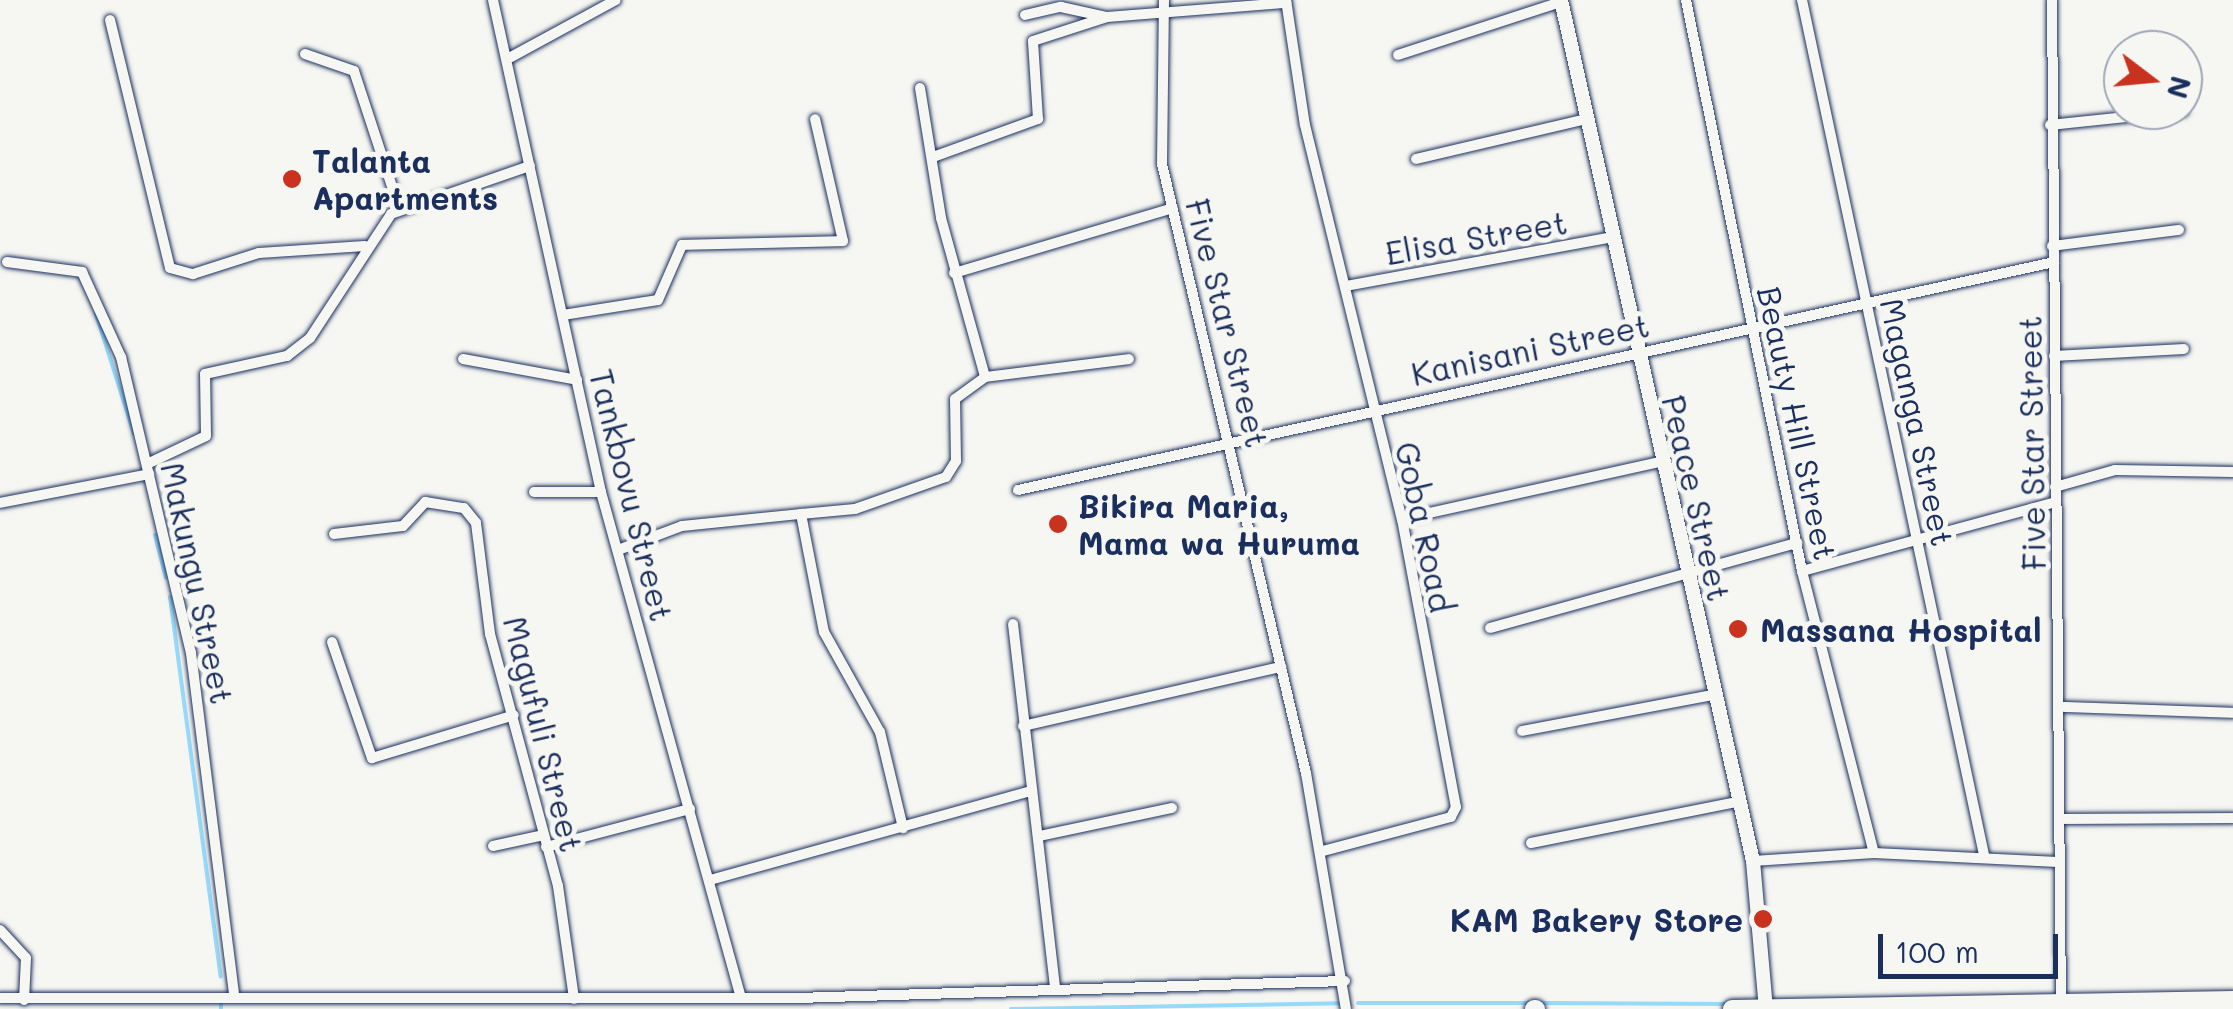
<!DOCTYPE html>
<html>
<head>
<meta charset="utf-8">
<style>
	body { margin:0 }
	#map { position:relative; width:2233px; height:1009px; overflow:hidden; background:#f6f6f2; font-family:Mali,sans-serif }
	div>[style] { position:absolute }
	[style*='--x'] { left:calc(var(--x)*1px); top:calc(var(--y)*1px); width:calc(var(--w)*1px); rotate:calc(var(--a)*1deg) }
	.stream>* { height:4px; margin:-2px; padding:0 2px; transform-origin:2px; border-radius:2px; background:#96d9f8 }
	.roads { filter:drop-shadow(0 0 2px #1b2f5e) drop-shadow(0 0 2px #1b2f5e) }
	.street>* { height:10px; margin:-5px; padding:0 5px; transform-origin:5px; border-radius:5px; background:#f6f6f2 }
	.secondary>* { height:14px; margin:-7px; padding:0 7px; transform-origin:7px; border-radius:7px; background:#f6f6f2 }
	.highway>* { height:18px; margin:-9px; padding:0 9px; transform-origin:9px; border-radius:9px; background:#f6f6f2 }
	.dots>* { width:28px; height:28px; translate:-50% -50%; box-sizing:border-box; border:5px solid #f6f6f2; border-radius:50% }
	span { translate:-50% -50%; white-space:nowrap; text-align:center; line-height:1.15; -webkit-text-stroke:10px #f6f6f2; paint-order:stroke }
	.poi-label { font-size:32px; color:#1b2f5e; font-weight:700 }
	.left { translate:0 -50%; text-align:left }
	.right { translate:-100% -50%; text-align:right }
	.street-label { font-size:32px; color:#1b2f5e }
	.north { position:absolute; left:2103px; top:30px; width:100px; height:100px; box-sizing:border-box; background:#f6f6f2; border:2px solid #9ea6b7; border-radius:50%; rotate:106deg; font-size:28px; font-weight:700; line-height:40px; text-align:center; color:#1b2f5e }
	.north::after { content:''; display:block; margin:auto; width:35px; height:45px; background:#c8321e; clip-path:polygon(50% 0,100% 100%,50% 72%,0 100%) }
	.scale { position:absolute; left:1878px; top:934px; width:180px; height:45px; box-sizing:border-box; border:5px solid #1b2f5e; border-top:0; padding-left:12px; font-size:30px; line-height:35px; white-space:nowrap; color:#1b2f5e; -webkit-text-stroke:8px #f6f6f2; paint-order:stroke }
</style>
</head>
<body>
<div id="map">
	<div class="stream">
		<div style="--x:96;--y:314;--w:126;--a:72.4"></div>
		<div style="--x:155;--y:535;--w:44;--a:75.7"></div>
		<div style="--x:170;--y:597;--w:383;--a:82.4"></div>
		<div style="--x:1358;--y:1003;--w:174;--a:0"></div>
		<div style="--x:1541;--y:1003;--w:186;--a:0.3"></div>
		<div style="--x:221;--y:1009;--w:5;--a:-90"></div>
		<div style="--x:1011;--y:1009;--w:330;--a:-1"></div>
	</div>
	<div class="roads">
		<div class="street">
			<div style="--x:493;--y:0;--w:504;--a:77.62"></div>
			<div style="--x:601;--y:492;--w:525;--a:74.53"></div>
			<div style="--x:1164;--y:0;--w:164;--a:90.7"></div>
			<div style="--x:1162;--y:164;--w:626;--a:76.7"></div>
			<div style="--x:1306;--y:773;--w:239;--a:80.4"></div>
			<div style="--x:1286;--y:0;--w:126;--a:81.4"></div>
			<div style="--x:1305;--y:125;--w:406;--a:76.2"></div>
			<div style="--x:1402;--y:519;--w:293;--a:79.4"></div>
			<div style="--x:1456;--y:807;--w:11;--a:117"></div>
			<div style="--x:1451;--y:817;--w:132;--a:165.1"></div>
			<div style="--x:1686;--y:0;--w:583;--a:78.52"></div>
			<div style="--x:1802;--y:571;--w:291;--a:75.7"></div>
			<div style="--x:1802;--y:0;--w:874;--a:77.98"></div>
			<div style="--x:2052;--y:0;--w:1005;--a:89.49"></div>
			<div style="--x:1025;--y:15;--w:37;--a:-13"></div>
			<div style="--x:1061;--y:7;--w:46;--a:12.5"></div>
			<div style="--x:110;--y:20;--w:255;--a:76.4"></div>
			<div style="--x:170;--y:268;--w:24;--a:15"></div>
			<div style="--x:193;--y:274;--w:69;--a:-17.7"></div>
			<div style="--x:259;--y:253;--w:106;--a:-3.8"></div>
			<div style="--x:305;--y:54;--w:52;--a:19.1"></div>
			<div style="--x:354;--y:71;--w:144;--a:71.8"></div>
			<div style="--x:1398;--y:55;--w:171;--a:-18"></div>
			<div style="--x:511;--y:57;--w:119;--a:-28.5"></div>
			<div style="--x:920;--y:88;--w:132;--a:80.8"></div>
			<div style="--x:941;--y:218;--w:165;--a:74.5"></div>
			<div style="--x:2050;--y:125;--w:134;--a:-6"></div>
			<div style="--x:933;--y:157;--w:112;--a:-19.9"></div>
			<div style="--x:1038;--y:119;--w:78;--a:-93.7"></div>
			<div style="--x:1033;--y:41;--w:78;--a:-18"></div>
			<div style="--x:1107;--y:17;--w:180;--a:-4.5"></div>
			<div style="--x:1416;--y:159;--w:175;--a:-13.2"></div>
			<div style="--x:2052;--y:246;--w:128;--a:-7.2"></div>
			<div style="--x:7;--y:262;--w:76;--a:7.6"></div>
			<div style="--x:82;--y:272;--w:94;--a:65.4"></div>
			<div style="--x:121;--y:357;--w:304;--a:76.7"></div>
			<div style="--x:191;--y:653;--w:342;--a:82.8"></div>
			<div style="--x:954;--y:273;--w:228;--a:-16.5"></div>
			<div style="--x:1346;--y:286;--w:272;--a:-10.4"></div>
			<div style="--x:563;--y:315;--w:96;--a:-9"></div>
			<div style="--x:658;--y:300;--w:60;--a:-66.4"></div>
			<div style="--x:682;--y:245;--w:161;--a:-1.4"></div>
			<div style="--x:843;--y:241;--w:125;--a:-102.9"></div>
			<div style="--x:2054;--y:356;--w:130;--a:-3.1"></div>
			<div style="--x:463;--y:359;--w:116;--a:10.4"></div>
			<div style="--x:985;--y:377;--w:145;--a:-7.1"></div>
			<div style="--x:147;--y:464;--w:65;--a:-25.4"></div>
			<div style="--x:206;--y:436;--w:62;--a:-90.9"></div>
			<div style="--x:205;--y:374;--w:84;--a:-12.4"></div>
			<div style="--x:287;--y:356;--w:29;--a:-38"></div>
			<div style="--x:310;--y:338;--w:148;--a:-56.8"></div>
			<div style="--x:391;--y:214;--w:147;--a:-19.1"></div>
			<div style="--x:2055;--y:487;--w:62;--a:-15.8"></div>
			<div style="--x:2115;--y:470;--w:118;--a:1"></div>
			<div style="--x:1018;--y:490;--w:1061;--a:-12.41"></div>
			<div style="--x:534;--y:492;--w:67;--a:0"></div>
			<div style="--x:0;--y:503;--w:152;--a:-11"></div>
			<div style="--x:801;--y:514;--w:54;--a:-5.3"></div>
			<div style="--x:855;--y:509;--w:96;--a:-19.4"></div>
			<div style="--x:946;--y:477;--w:19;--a:-58"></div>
			<div style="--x:956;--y:461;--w:62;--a:-90.9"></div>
			<div style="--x:955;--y:399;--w:37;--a:-36"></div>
			<div style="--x:1402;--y:519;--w:264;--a:-12.5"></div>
			<div style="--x:334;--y:534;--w:69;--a:-6.6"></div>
			<div style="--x:403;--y:526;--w:33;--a:-47"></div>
			<div style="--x:425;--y:502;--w:39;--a:9"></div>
			<div style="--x:464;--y:508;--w:19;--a:51"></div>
			<div style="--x:476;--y:523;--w:112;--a:82.8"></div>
			<div style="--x:490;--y:634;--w:261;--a:74.9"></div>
			<div style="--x:558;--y:886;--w:114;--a:81.9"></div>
			<div style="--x:618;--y:550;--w:68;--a:-20.6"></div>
			<div style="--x:682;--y:526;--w:120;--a:-5.8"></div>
			<div style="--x:801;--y:514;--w:120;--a:79"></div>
			<div style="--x:824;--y:632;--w:115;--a:60.8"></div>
			<div style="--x:880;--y:732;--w:99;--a:76.5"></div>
			<div style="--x:1802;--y:571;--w:260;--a:-15.2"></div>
			<div style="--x:1013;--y:624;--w:367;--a:83.4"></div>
			<div style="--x:1490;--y:628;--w:319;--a:-15.5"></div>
			<div style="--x:332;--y:642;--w:123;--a:71"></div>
			<div style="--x:372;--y:758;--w:148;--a:-16.8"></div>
			<div style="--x:2064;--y:707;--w:169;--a:2"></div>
			<div style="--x:1023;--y:726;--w:265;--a:-12.9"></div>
			<div style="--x:1522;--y:731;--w:193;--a:-10.7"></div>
			<div style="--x:2063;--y:819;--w:170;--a:-0.3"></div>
			<div style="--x:1039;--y:836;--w:136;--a:-11.9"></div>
			<div style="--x:1531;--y:843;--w:209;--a:-11.3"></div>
			<div style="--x:493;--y:846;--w:52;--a:-12.2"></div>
			<div style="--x:546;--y:847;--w:149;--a:-14.8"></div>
			<div style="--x:1753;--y:861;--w:121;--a:-3.8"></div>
			<div style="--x:1874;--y:853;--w:184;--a:2.8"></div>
			<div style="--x:710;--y:880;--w:333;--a:-15.5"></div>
			<div style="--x:0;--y:930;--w:38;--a:47"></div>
			<div style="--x:26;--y:958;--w:42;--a:92.7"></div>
			<div style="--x:0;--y:998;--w:797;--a:0"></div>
			<div style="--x:797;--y:998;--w:548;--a:-1.78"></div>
		</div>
		<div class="secondary">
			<div style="--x:1561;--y:0;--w:882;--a:77.43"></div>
			<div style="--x:1753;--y:861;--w:149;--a:85"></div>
		</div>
		<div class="highway">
			<div style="--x:1534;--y:1009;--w:2;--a:0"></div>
			<div style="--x:1732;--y:1009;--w:501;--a:-1.03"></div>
		</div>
	</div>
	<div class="dots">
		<div style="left:292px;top:179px;background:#c8321e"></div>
		<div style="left:1058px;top:524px;background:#c8321e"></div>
		<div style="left:1738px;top:629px;background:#c8321e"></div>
		<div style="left:1763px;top:919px;background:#c8321e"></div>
	</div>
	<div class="poi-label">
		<span class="left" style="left:312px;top:179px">Talanta<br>Apartments</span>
		<span class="left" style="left:1078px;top:524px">Bikira Maria,<br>Mama wa Huruma</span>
		<span class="left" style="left:1760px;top:629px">Massana Hospital</span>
		<span class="right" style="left:1743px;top:919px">KAM Bakery Store</span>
	</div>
	<div class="street-label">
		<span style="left:1476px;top:237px;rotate:-10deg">Elisa Street</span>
		<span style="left:1228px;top:323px;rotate:76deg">Five Star Street</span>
		<span style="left:1530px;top:349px;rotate:-12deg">Kanisani Street</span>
		<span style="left:1918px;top:422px;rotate:78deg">Maganga Street</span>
		<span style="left:1798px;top:423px;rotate:78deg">Beauty Hill Street</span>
		<span style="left:2031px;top:443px;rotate:-91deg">Five Star Street</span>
		<span style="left:632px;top:495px;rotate:76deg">Tankbovu Street</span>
		<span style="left:1697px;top:498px;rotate:77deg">Peace Street</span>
		<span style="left:1425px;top:527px;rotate:78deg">Goba Road</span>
		<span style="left:198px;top:583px;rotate:78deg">Makungu Street</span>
		<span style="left:544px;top:734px;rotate:76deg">Magufuli Street</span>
	</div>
	<div class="north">N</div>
	<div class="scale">100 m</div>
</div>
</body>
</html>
